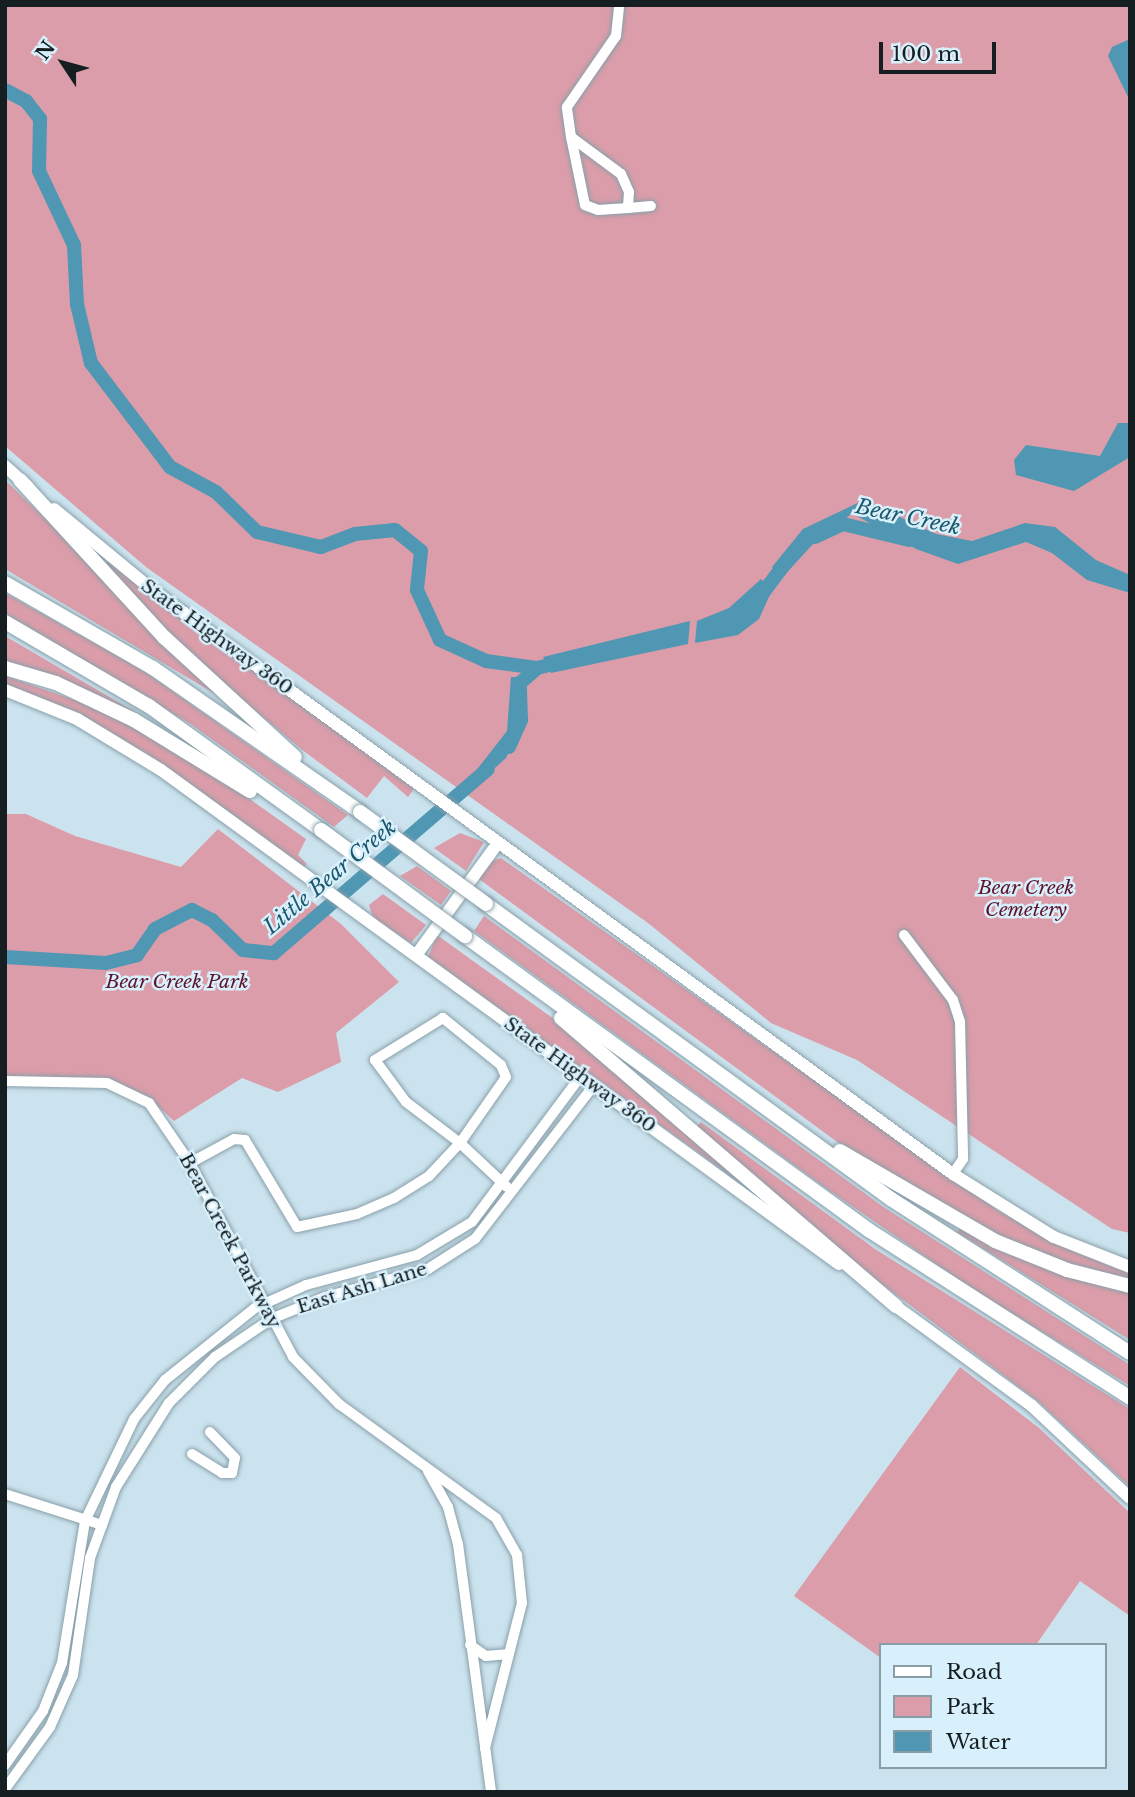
<!DOCTYPE html>
<html>
<head>
<meta charset="utf-8">
<style>
	body { margin:0 }
	#map { position:relative; width:1135px; height:1797px; overflow:hidden; background:#cbe3ee; font-family:"Libre Baskerville",serif }
	div>[style] { position:absolute }
	[style*='--x'] { left:calc(var(--x)*1px); top:calc(var(--y)*1px); width:calc(var(--w)*1px); rotate:calc(var(--a)*1deg) }
	.green>* { inset:0; background:#db9da9 }
	.water>* { inset:0; background:#4f97b3 }
	.river>* { height:14px; margin:-7px; padding:0 7px; transform-origin:7px; border-radius:7px; background:#4f97b3 }
	.roads { filter:drop-shadow(0 0 2px #89a0aa) drop-shadow(0 0 2px #89a0aa) }
	.minor>* { height:10px; margin:-5px; padding:0 5px; transform-origin:5px; border-radius:5px; background:#fff }
	.major>* { height:12px; margin:-6px; padding:0 6px; transform-origin:6px; border-radius:6px; background:#fff }
	.highway>* { height:14px; margin:-7px; padding:0 7px; transform-origin:7px; border-radius:7px; background:#fff }
	.bridges { filter:drop-shadow(0 0 2px #89a0aa) drop-shadow(0 0 2px #89a0aa) }
	.highway-bridge>* { height:14px; margin:-7px; padding:0 7px; transform-origin:7px; border-radius:7px; background:#fff }
	span { translate:-50% -50%; white-space:nowrap; text-align:center; line-height:1.15; -webkit-text-stroke:5px #d8f0fb; paint-order:stroke }
	.street-label { font-size:19px; color:#151e21 }
	.park-label { font-size:19px; color:#61112c; font-style:italic }
	.water-label { font-size:21px; color:#1b566b; font-style:italic }
	.frame { position:absolute; inset:0; border:7px solid #151e21; pointer-events:none }
	.legend { position:absolute; left:879px; top:1643px; width:228px; height:126px; box-sizing:border-box; background:#d8f0fb; border:2px solid #8a9ca4; margin:0; padding:9px 12px; list-style:none; font-size:21px; color:#151e21 }
	.legend li { display:flex; align-items:center; gap:14px; height:35px }
	.legend b { width:35px; border:2px solid #8a9ca4 }
	.north { position:absolute; left:28px; top:28px; width:70px; height:70px; -webkit-text-stroke:5px #d8f0fb; paint-order:stroke; rotate:306deg; font-size:19px; font-weight:700; line-height:28px; text-align:center; color:#151e21 }
	.north::after { content:''; display:block; margin:auto; width:24px; height:32px; background:#151e21; clip-path:polygon(50% 0,100% 100%,50% 72%,0 100%) }
	.scale { position:absolute; left:879px; top:42px; width:117px; height:32px; box-sizing:border-box; border:4px solid #151e21; border-top:0; padding-left:9px; font-size:21px; line-height:24px; white-space:nowrap; color:#151e21; -webkit-text-stroke:5px #d8f0fb; paint-order:stroke }
</style>
</head>
<body>
<div id="map">
	<div class="green">
		<div style="clip-path:polygon(5px 5px,1130px 5px,1130px 1233px,1112px 1229px,857px 1060px,771px 1023px,648px 923px,146px 567px,5px 446px)"></div>
		<div style="clip-path:polygon(5px 480px,71px 543px,222px 698px,5px 569px)"></div>
		<div style="clip-path:polygon(108px 561px,414px 789px,408px 797px,384px 776px,367px 798px,301px 749px,181px 648px,105px 565px)"></div>
		<div style="clip-path:polygon(5px 593px,141px 669px,348px 815px,334px 827px,192px 725px,5px 613px)"></div>
		<div style="clip-path:polygon(5px 636px,137px 713px,136px 716px,5px 665px)"></div>
		<div style="clip-path:polygon(5px 676px,110px 712px,226px 782px,306px 839px,298px 855px,307px 864px,304px 867px,122px 739px,5px 684px)"></div>
		<div style="clip-path:polygon(5px 814px,26px 814px,75px 836px,181px 867px,218px 829px,341px 924px,399px 982px,336px 1033px,341px 1062px,278px 1092px,242px 1078px,174px 1121px,151px 1100px,111px 1079px,5px 1076px)"></div>
		<div style="clip-path:polygon(460px 833px,484px 842px,466px 871px,434px 848px)"></div>
		<div style="clip-path:polygon(501px 858px,997px 1210px,1060px 1246px,1130px 1272px,1130px 1282px,1030px 1253px,863px 1161px,479px 879px,492px 861px)"></div>
		<div style="clip-path:polygon(417px 866px,451px 891px,441px 905px,400px 876px)"></div>
		<div style="clip-path:polygon(383px 894px,426px 925px,411px 943px,373px 918px,369px 905px)"></div>
		<div style="clip-path:polygon(484px 916px,882px 1206px,1130px 1365px,1130px 1386px,974px 1290px,827px 1189px,474px 931px)"></div>
		<div style="clip-path:polygon(437px 935px,565px 1027px,767px 1202px,428px 957px)"></div>
		<div style="clip-path:polygon(701px 1122px,875px 1249px,1130px 1409px,1130px 1487px,1039px 1402px,818px 1236px,697px 1126px)"></div>
		<div style="clip-path:polygon(960px 1228px,1130px 1290px,1130px 1340px,957px 1232px)"></div>
		<div style="clip-path:polygon(960px 1367px,1039px 1428px,1130px 1513px,1130px 1616px,1080px 1581px,1036px 1645px,881px 1645px,881px 1658px,794px 1596px)"></div>
	</div>
	<div class="water">
		<div style="clip-path:polygon(1130px 39px,1130px 101px,1108px 56px,1112px 47px)"></div>
		<div style="clip-path:polygon(1118px 423px,1130px 423px,1130px 457px,1074px 491px,1016px 475px,1014px 460px,1026px 445px,1100px 456px)"></div>
		<div style="clip-path:polygon(864px 500px,868px 501px,813px 544px,781px 579px,772px 567px,803px 529px)"></div>
		<div style="clip-path:polygon(870px 503px,936px 534px,972px 541px,1025px 523px,1055px 527px,1096px 560px,1130px 575px,1130px 593px,1087px 580px,1052px 553px,1026px 542px,958px 564px,916px 549px,855px 515px)"></div>
		<div style="clip-path:polygon(761px 579px,772px 590px,759px 619px,738px 635px,695px 643px,697px 621px,729px 608px)"></div>
		<div style="clip-path:polygon(690px 621px,688px 644px,551px 673px,543px 657px)"></div>
		<div style="clip-path:polygon(511px 677px,521px 677px,515px 739px,506px 758px,477px 784px,471px 777px,507px 731px)"></div>
	</div>
	<div class="river">
		<div style="--x:5;--y:90;--w:24;--a:28"></div>
		<div style="--x:26;--y:101;--w:23;--a:52"></div>
		<div style="--x:40;--y:119;--w:52;--a:91.1"></div>
		<div style="--x:39;--y:171;--w:82;--a:64.7"></div>
		<div style="--x:74;--y:245;--w:59;--a:87.1"></div>
		<div style="--x:77;--y:304;--w:61;--a:76.7"></div>
		<div style="--x:91;--y:363;--w:131;--a:52.8"></div>
		<div style="--x:170;--y:467;--w:52;--a:28.5"></div>
		<div style="--x:216;--y:492;--w:57;--a:44.3"></div>
		<div style="--x:257;--y:532;--w:66;--a:13.2"></div>
		<div style="--x:321;--y:547;--w:36;--a:-21"></div>
		<div style="--x:355;--y:534;--w:40;--a:-5.7"></div>
		<div style="--x:395;--y:530;--w:33;--a:39"></div>
		<div style="--x:421;--y:551;--w:39;--a:96"></div>
		<div style="--x:417;--y:590;--w:55;--a:65.3"></div>
		<div style="--x:440;--y:640;--w:51;--a:24.5"></div>
		<div style="--x:486;--y:661;--w:51;--a:7.8"></div>
		<div style="--x:537;--y:668;--w:30;--a:-14"></div>
		<div style="--x:815;--y:537;--w:31;--a:-25"></div>
		<div style="--x:843;--y:524;--w:68;--a:13.6"></div>
		<div style="--x:757;--y:601;--w:54;--a:-53.3"></div>
		<div style="--x:509;--y:747;--w:30;--a:-66"></div>
		<div style="--x:521;--y:720;--w:37;--a:-92"></div>
		<div style="--x:520;--y:683;--w:23;--a:-41"></div>
		<div style="--x:5;--y:957;--w:101;--a:3.4"></div>
		<div style="--x:106;--y:963;--w:32;--a:-14"></div>
		<div style="--x:137;--y:955;--w:32;--a:-55"></div>
		<div style="--x:155;--y:929;--w:42;--a:-27.2"></div>
		<div style="--x:192;--y:910;--w:22;--a:27"></div>
		<div style="--x:212;--y:920;--w:43;--a:44.1"></div>
		<div style="--x:243;--y:950;--w:31;--a:6"></div>
		<div style="--x:274;--y:953;--w:282;--a:-40.7"></div>
	</div>
	<div class="roads">
		<div class="minor">
			<div style="--x:571;--y:137;--w:62;--a:36.5"></div>
			<div style="--x:621;--y:174;--w:20;--a:66"></div>
			<div style="--x:629;--y:192;--w:16;--a:94"></div>
			<div style="--x:628;--y:208;--w:30;--a:176"></div>
			<div style="--x:598;--y:210;--w:14;--a:-159"></div>
			<div style="--x:585;--y:205;--w:69;--a:-101.6"></div>
			<div style="--x:571;--y:137;--w:30;--a:-98"></div>
			<div style="--x:567;--y:107;--w:86;--a:-55.4"></div>
			<div style="--x:616;--y:36;--w:31;--a:-84"></div>
			<div style="--x:628;--y:208;--w:23;--a:-5"></div>
			<div style="--x:904;--y:935;--w:81;--a:53"></div>
			<div style="--x:953;--y:1000;--w:23;--a:72"></div>
			<div style="--x:960;--y:1022;--w:137;--a:88.7"></div>
			<div style="--x:963;--y:1159;--w:18;--a:124"></div>
			<div style="--x:5;--y:1081;--w:102;--a:1.1"></div>
			<div style="--x:107;--y:1083;--w:47;--a:25.5"></div>
			<div style="--x:149;--y:1103;--w:73;--a:55.7"></div>
			<div style="--x:190;--y:1163;--w:220;--a:62"></div>
			<div style="--x:293;--y:1357;--w:66;--a:45.6"></div>
			<div style="--x:339;--y:1404;--w:194;--a:36"></div>
			<div style="--x:496;--y:1518;--w:43;--a:60.4"></div>
			<div style="--x:517;--y:1555;--w:48;--a:84.1"></div>
			<div style="--x:522;--y:1603;--w:150;--a:104.3"></div>
			<div style="--x:190;--y:1163;--w:50;--a:-28.6"></div>
			<div style="--x:234;--y:1139;--w:11;--a:5"></div>
			<div style="--x:245;--y:1140;--w:101;--a:59.1"></div>
			<div style="--x:297;--y:1227;--w:61;--a:-12.2"></div>
			<div style="--x:357;--y:1214;--w:40;--a:-23.4"></div>
			<div style="--x:394;--y:1198;--w:41;--a:-32.2"></div>
			<div style="--x:429;--y:1176;--w:45;--a:-46.8"></div>
			<div style="--x:460;--y:1143;--w:80;--a:-55.1"></div>
			<div style="--x:506;--y:1077;--w:13;--a:-113"></div>
			<div style="--x:501;--y:1065;--w:75;--a:-141"></div>
			<div style="--x:443;--y:1018;--w:80;--a:148.3"></div>
			<div style="--x:375;--y:1060;--w:52;--a:53.6"></div>
			<div style="--x:406;--y:1102;--w:68;--a:37.2"></div>
			<div style="--x:460;--y:1143;--w:64;--a:43.1"></div>
			<div style="--x:192;--y:1454;--w:36;--a:32"></div>
			<div style="--x:222;--y:1473;--w:10;--a:0"></div>
			<div style="--x:232;--y:1473;--w:15;--a:-79"></div>
			<div style="--x:235;--y:1458;--w:36;--a:-134"></div>
			<div style="--x:428;--y:1471;--w:41;--a:60.9"></div>
			<div style="--x:448;--y:1507;--w:38;--a:75"></div>
			<div style="--x:458;--y:1544;--w:250;--a:82.4"></div>
			<div style="--x:5;--y:1494;--w:102;--a:17.7"></div>
			<div style="--x:470;--y:1645;--w:19;--a:35"></div>
			<div style="--x:486;--y:1656;--w:23;--a:-5"></div>
			<div style="--x:5;--y:1765;--w:66;--a:-54.9"></div>
			<div style="--x:43;--y:1711;--w:52;--a:-68.4"></div>
			<div style="--x:62;--y:1663;--w:144;--a:-80.8"></div>
			<div style="--x:85;--y:1521;--w:113;--a:-64.3"></div>
			<div style="--x:134;--y:1419;--w:50;--a:-51.5"></div>
			<div style="--x:165;--y:1380;--w:115;--a:-38.7"></div>
			<div style="--x:255;--y:1308;--w:56;--a:-24.3"></div>
			<div style="--x:306;--y:1285;--w:115;--a:-15.1"></div>
			<div style="--x:417;--y:1255;--w:64;--a:-31"></div>
			<div style="--x:472;--y:1222;--w:182;--a:-53.3"></div>
			<div style="--x:5;--y:1789;--w:77;--a:-54"></div>
			<div style="--x:50;--y:1727;--w:57;--a:-66.1"></div>
			<div style="--x:73;--y:1675;--w:118;--a:-81.7"></div>
			<div style="--x:90;--y:1558;--w:76;--a:-69.9"></div>
			<div style="--x:116;--y:1487;--w:99;--a:-57.8"></div>
			<div style="--x:169;--y:1403;--w:65;--a:-45"></div>
			<div style="--x:215;--y:1357;--w:68;--a:-34.2"></div>
			<div style="--x:271;--y:1319;--w:58;--a:-22.2"></div>
			<div style="--x:325;--y:1297;--w:107;--a:-15.2"></div>
			<div style="--x:428;--y:1269;--w:56;--a:-32.6"></div>
			<div style="--x:475;--y:1239;--w:195;--a:-52.3"></div>
		</div>
		<div class="major">
			<div style="--x:5;--y:466;--w:30;--a:42"></div>
			<div style="--x:54;--y:509;--w:126;--a:39.5"></div>
			<div style="--x:151;--y:589;--w:993;--a:36.11"></div>
			<div style="--x:953;--y:1174;--w:119;--a:32"></div>
			<div style="--x:1054;--y:1237;--w:82;--a:21.5"></div>
			<div style="--x:5;--y:690;--w:78;--a:21.9"></div>
			<div style="--x:77;--y:719;--w:98;--a:31.3"></div>
			<div style="--x:161;--y:770;--w:839;--a:36.08"></div>
			<div style="--x:417;--y:954;--w:137;--a:-53.9"></div>
			<div style="--x:890;--y:1302;--w:176;--a:36.2"></div>
			<div style="--x:1032;--y:1406;--w:134;--a:43.2"></div>
		</div>
		<div class="highway">
			<div style="--x:20;--y:480;--w:214;--a:47.5"></div>
			<div style="--x:165;--y:638;--w:176;--a:42.5"></div>
			<div style="--x:5;--y:583;--w:171;--a:29.9"></div>
			<div style="--x:153;--y:668;--w:252;--a:34.8"></div>
			<div style="--x:5;--y:622;--w:167;--a:30.3"></div>
			<div style="--x:149;--y:706;--w:212;--a:35.8"></div>
			<div style="--x:5;--y:668;--w:53;--a:16.4"></div>
			<div style="--x:56;--y:683;--w:86;--a:25.4"></div>
			<div style="--x:134;--y:720;--w:136;--a:31.5"></div>
			<div style="--x:486;--y:904;--w:501;--a:36.07"></div>
			<div style="--x:891;--y:1199;--w:284;--a:32.8"></div>
			<div style="--x:465;--y:936;--w:501;--a:36.07"></div>
			<div style="--x:870;--y:1231;--w:309;--a:32.7"></div>
			<div style="--x:561;--y:1018;--w:442;--a:40.7"></div>
			<div style="--x:840;--y:1151;--w:179;--a:30.1"></div>
			<div style="--x:995;--y:1241;--w:78;--a:21.9"></div>
			<div style="--x:1067;--y:1270;--w:65;--a:14.3"></div>
		</div>
	</div>
	<div class="bridges">
		<div class="highway-bridge">
			<div style="--x:360;--y:812;--w:156;--a:36.1"></div>
			<div style="--x:321;--y:830;--w:179;--a:36.4"></div>
		</div>
	</div>
	<div class="street-label">
		<span style="left:217px;top:637px;rotate:36deg">State Highway 360</span>
		<span style="left:580px;top:1075px;rotate:36deg">State Highway 360</span>
		<span style="left:230px;top:1241px;rotate:62deg">Bear Creek Parkway</span>
		<span style="left:362px;top:1288px;rotate:-17deg">East Ash Lane</span>
	</div>
	<div class="park-label">
		<span style="left:1026px;top:899px">Bear Creek<br>Cemetery</span>
		<span style="left:177px;top:982px">Bear Creek Park</span>
	</div>
	<div class="water-label">
		<span style="left:908px;top:517px;rotate:12deg">Bear Creek</span>
		<span style="left:330px;top:877px;rotate:-40deg">Little Bear Creek</span>
	</div>
	<div class="frame"></div>
	<ul class="legend">
	<li><b style="height:9px;background:#fff"></b>Road</li>
	<li><b style="height:19px;background:#db9da9"></b>Park</li>
	<li><b style="height:19px;background:#4f97b3"></b>Water</li>
	</ul>
	<div class="north">N</div>
	<div class="scale">100 m</div>
</div>
</body>
</html>
